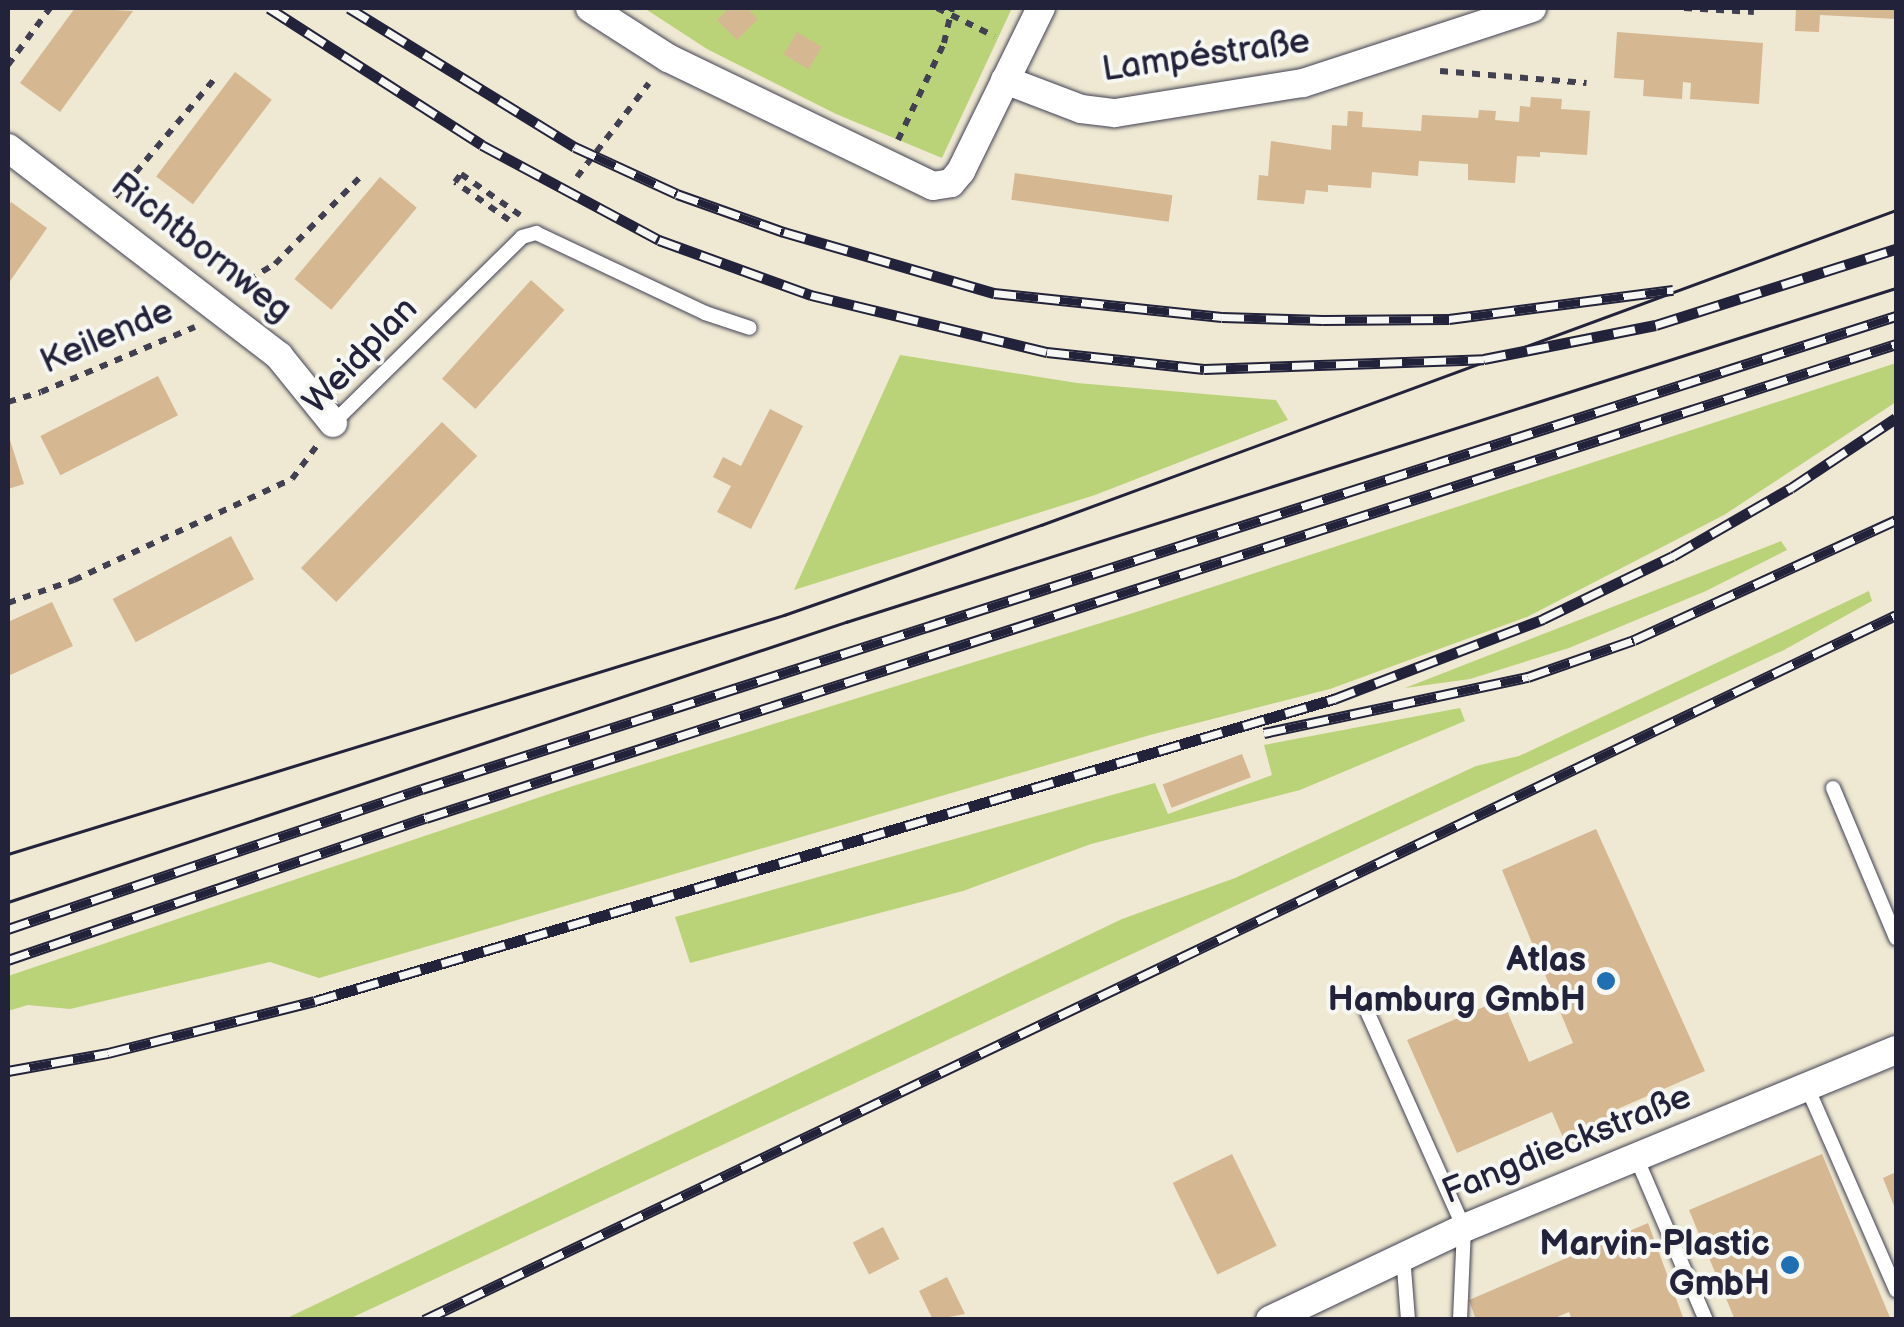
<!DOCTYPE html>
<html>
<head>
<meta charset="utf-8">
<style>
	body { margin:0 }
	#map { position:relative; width:1904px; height:1327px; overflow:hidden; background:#efe9d3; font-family:"Balsamiq Sans",sans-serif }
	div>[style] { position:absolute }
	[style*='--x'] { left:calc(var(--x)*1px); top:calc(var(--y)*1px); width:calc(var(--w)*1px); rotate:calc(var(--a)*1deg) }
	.green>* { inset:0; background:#bbd378 }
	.building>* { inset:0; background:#d5b792; transform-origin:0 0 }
	.path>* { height:6px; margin-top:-3px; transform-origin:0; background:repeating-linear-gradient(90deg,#414052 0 8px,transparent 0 16px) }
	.roads { filter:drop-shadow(0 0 2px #414052) drop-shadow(0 0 2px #414052) }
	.lane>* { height:14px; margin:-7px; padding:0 7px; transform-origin:7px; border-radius:7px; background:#fff }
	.street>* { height:28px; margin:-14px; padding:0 14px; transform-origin:14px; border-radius:14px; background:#fff }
	.tram>* { height:2.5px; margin:-1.25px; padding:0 1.25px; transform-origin:1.25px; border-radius:1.25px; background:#22223b }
	.rail>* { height:11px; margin-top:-5.5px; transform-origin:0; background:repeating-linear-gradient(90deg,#f6f6f2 0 22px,#22223b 0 44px); box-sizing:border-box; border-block:2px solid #22223b }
	.dots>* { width:28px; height:28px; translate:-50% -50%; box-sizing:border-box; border:5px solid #f6f6f2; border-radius:50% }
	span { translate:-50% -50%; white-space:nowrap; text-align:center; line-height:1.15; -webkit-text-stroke:8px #f6f6f2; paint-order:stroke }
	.street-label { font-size:35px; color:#22223b }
	.poi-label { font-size:35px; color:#22223b; font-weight:700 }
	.right { translate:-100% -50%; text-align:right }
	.frame { position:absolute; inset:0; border:10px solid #22223b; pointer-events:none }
</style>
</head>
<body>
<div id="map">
	<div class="green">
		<div style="clip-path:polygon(644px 8px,1012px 8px,942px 158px,836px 114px,707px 49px)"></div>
		<div style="clip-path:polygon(900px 355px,1077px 383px,1276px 400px,1288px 420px,1095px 495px,794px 590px)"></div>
		<div style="clip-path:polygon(1896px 363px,1896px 402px,1724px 515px,1527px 617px,1330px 689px,1150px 735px,319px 978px,270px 962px,70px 1009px,28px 1005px,8px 1011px,8px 976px,573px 786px,1133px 613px)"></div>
		<div style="clip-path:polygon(1781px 541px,1787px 550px,1706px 591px,1569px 648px,1470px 679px,1405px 688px)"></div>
		<div style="clip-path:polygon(1869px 591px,1872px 601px,1784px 650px,349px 1319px,285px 1319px,1122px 919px,1235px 878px,1476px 766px,1519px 756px)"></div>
		<div style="clip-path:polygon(1460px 708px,1465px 721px,1300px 790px,1091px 844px,963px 891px,690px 963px,675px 917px,1155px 783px,1168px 814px,1272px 775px,1264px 745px)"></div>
	</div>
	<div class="building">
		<div style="clip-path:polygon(75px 8px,133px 11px,60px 112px,20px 83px)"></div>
		<div style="clip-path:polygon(729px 8px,747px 8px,758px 19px,737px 40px,717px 20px)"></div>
		<div style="clip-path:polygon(1796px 8px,1896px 8px,1896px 19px,1820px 15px,1819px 32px,1795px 31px)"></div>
		<div style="left:797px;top:32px;width:29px;height:26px;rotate:31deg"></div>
		<div style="clip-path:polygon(1617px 32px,1763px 43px,1759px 104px,1690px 99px,1691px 83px,1683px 82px,1682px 99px,1643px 96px,1644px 80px,1614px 78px)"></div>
		<div style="left:235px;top:72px;width:46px;height:131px;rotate:37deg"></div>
		<div style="clip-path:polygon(1531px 97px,1562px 99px,1561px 109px,1590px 111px,1587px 155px,1540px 152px,1540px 157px,1517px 156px,1515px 183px,1468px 180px,1468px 164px,1419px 161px,1418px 176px,1372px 172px,1371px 188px,1328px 185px,1328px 192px,1306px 190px,1304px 204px,1257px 200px,1259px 175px,1268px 176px,1271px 141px,1331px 150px,1332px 125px,1347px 126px,1348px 111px,1363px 112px,1362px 127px,1421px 131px,1422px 115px,1478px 118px,1479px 110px,1496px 111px,1495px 120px,1519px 122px,1520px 106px,1530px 107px)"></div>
		<div style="left:1015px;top:173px;width:159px;height:27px;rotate:8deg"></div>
		<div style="left:380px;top:177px;width:48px;height:133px;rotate:40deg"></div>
		<div style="clip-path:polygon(11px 202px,47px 228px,8px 284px,8px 208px)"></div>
		<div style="left:531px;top:280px;width:45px;height:133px;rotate:42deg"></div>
		<div style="left:158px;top:376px;width:44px;height:132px;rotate:63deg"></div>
		<div style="clip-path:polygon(770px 409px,803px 426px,751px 529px,717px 512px,731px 486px,713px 477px,723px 457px,741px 466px)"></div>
		<div style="left:442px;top:422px;width:49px;height:203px;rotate:44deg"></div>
		<div style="clip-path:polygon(8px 434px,24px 484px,8px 489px)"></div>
		<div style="left:231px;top:536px;width:49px;height:134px;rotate:62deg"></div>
		<div style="clip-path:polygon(52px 602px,73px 646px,8px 676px,8px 622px)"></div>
		<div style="left:1242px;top:754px;width:25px;height:85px;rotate:69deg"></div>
		<div style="clip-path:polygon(1596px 829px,1705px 1071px,1606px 1114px,1612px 1128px,1567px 1147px,1552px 1112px,1457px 1153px,1407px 1040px,1502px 999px,1529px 1062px,1573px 1043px,1502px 870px)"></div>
		<div style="left:1232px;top:1154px;width:102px;height:66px;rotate:64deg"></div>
		<div style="clip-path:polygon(1822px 1154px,1891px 1320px,1735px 1320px,1689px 1210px)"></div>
		<div style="clip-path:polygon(1896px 1172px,1896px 1211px,1883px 1178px)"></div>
		<div style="clip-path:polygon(1648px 1223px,1684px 1320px,1572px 1320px,1569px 1312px,1550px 1320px,1476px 1320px,1469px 1300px)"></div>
		<div style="left:883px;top:1227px;width:36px;height:34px;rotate:63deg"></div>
		<div style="clip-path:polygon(947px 1277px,965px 1314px,933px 1320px,919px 1291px)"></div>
	</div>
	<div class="path">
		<div style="--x:937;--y:8;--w:64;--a:26.2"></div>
		<div style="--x:1684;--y:8;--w:70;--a:3.3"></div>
		<div style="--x:8;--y:65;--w:71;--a:-53.6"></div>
		<div style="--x:1440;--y:71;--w:147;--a:4.7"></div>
		<div style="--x:898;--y:140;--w:107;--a:-64.6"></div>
		<div style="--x:944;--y:43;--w:36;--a:-77"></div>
		<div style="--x:577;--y:177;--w:118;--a:-52.5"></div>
		<div style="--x:115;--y:197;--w:158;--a:-49.9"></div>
		<div style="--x:509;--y:220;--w:66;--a:-144.9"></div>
		<div style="--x:455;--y:182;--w:10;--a:-53"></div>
		<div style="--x:461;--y:174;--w:72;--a:34.8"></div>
		<div style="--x:235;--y:288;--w:47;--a:-31"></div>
		<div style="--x:275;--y:264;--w:127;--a:-45.6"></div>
		<div style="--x:8;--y:402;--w:34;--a:-17"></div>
		<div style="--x:41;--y:392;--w:167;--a:-22.9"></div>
		<div style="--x:8;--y:603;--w:70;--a:-19.2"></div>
		<div style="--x:74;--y:580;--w:240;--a:-24.9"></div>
		<div style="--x:292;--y:479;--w:44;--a:-53.4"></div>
	</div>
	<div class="roads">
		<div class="lane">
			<div style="--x:333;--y:423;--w:265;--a:-44.5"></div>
			<div style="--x:522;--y:237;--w:15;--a:-16"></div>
			<div style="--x:536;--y:233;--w:187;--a:25.3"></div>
			<div style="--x:705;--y:313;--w:47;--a:18.4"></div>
			<div style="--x:1833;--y:788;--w:163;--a:67.2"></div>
			<div style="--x:1362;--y:1000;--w:250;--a:65.9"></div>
			<div style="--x:1464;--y:1228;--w:92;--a:92.5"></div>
			<div style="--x:1807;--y:1087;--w:222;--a:66.3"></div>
			<div style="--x:1636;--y:1157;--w:177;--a:66.8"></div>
			<div style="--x:1403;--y:1255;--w:65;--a:85.6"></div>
		</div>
		<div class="street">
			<div style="--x:590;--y:8;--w:93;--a:32.7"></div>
			<div style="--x:668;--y:58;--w:294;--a:25.8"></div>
			<div style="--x:933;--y:186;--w:18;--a:-9"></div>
			<div style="--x:951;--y:183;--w:16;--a:-50"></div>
			<div style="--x:961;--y:171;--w:182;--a:-63.9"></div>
			<div style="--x:1005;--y:80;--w:81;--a:20.9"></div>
			<div style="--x:1081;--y:109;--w:34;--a:7"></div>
			<div style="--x:1115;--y:113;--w:190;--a:-9.1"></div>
			<div style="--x:1303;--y:83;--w:241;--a:-18.1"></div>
			<div style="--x:8;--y:148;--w:342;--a:37.5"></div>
			<div style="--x:279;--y:356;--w:86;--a:51.1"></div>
			<div style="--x:1270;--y:1320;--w:215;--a:-25.4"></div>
			<div style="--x:1464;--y:1228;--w:467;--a:-22.4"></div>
		</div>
	</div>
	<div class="tram">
		<div style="--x:8;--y:854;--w:812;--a:-17.12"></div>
		<div style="--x:784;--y:615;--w:272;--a:-19.3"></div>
		<div style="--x:1041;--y:525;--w:911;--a:-20.22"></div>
		<div style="--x:8;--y:902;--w:884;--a:-18.48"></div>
		<div style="--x:846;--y:622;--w:1102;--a:-17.65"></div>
	</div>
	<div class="rail">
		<div style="--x:269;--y:8;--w:253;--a:32.7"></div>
		<div style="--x:482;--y:145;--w:201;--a:28.2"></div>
		<div style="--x:659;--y:240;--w:162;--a:19.9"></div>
		<div style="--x:811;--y:295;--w:243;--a:13.6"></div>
		<div style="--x:1047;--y:352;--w:158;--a:6.2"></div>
		<div style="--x:1204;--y:369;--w:280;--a:-2"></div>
		<div style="--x:1484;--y:359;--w:175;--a:-11.2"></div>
		<div style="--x:1656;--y:325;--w:252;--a:-17.6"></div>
		<div style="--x:349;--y:8;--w:265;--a:31.6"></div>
		<div style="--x:575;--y:147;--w:112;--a:24.7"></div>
		<div style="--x:677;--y:194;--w:114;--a:19.6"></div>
		<div style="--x:784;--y:232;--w:219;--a:16.2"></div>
		<div style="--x:994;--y:293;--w:229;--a:6"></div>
		<div style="--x:1222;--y:317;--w:101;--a:1.7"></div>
		<div style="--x:1323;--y:320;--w:126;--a:-0.5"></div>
		<div style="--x:1449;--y:319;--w:226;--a:-7.4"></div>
		<div style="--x:1264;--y:733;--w:270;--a:-12"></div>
		<div style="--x:1528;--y:677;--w:112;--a:-19.2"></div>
		<div style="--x:1634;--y:640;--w:288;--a:-24.6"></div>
		<div style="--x:8;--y:929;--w:437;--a:-18.7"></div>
		<div style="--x:422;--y:789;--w:1548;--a:-17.79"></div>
		<div style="--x:8;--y:960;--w:441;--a:-18.8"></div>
		<div style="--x:426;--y:818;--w:1545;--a:-17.87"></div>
		<div style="--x:8;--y:1071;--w:102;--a:-10.2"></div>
		<div style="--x:108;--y:1053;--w:213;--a:-14.1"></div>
		<div style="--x:315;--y:1001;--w:1063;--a:-16.51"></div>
		<div style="--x:1334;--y:699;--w:224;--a:-20.9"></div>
		<div style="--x:1543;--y:619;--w:144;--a:-25.9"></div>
		<div style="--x:1673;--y:556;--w:136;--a:-30"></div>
		<div style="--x:1791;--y:488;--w:126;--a:-33.7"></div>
		<div style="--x:424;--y:1320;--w:1632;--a:-25.59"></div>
	</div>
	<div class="dots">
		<div style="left:1606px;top:981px;background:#1f6fb2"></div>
		<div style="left:1790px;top:1265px;background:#1f6fb2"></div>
	</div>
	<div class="street-label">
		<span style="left:1206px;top:56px;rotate:-8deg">Lampéstraße</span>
		<span style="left:201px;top:248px;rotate:38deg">Richtbornweg</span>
		<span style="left:107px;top:337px;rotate:-23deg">Keilende</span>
		<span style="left:361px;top:356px;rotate:-46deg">Weidplan</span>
		<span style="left:1567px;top:1145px;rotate:-22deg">Fangdieckstraße</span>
	</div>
	<div class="poi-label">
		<span class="right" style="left:1586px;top:981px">Atlas<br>Hamburg GmbH</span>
		<span class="right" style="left:1770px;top:1265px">Marvin-Plastic<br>GmbH</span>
	</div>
	<div class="frame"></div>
</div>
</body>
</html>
